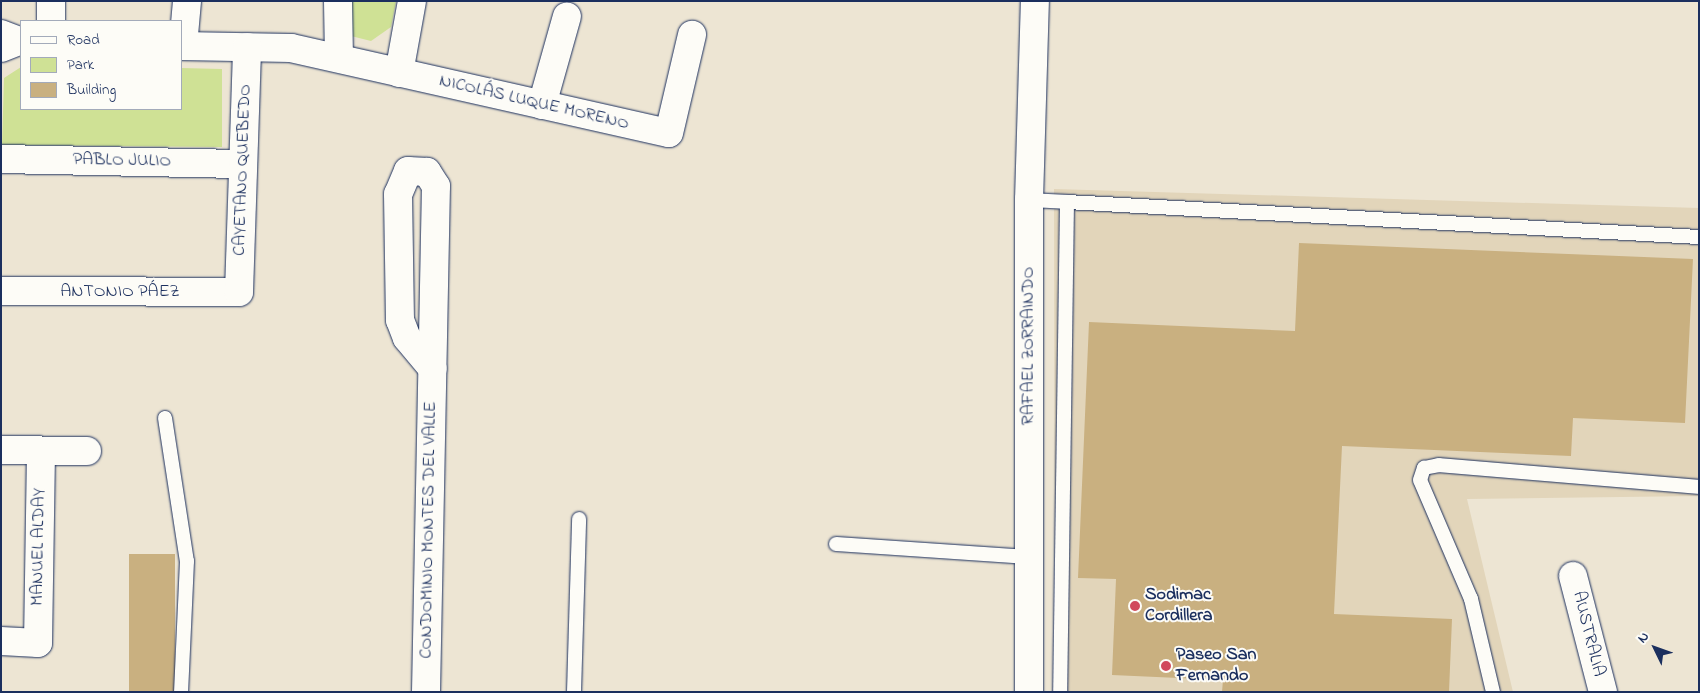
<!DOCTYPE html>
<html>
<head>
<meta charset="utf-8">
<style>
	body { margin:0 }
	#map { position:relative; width:1700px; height:693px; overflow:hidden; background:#ede5d3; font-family:"Indie Flower",sans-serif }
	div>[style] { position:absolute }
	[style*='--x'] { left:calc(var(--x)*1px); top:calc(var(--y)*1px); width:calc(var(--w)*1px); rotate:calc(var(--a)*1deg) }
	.built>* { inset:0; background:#e2d5ba }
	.green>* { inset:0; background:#cfe195 }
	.building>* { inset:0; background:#c9b080; transform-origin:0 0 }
	.roads { filter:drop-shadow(0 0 1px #1b2f5e) drop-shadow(0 0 1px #1b2f5e) }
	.lane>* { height:14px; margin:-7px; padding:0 7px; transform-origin:7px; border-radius:7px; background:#fdfcf7 }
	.street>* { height:28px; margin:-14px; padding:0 14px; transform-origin:14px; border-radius:14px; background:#fdfcf7 }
	.dots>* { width:14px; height:14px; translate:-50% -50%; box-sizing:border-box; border:2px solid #fdfcf7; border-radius:50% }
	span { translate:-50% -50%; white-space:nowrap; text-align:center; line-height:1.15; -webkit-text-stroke:4px #fdfcf7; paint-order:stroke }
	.street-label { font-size:18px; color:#1b2f5e }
	.poi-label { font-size:18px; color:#1b2f5e; font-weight:700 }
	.left { translate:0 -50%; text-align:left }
	.frame { position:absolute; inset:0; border:2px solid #1b2f5e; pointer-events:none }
	.legend { position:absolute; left:20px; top:20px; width:162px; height:90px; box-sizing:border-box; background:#fdfcf7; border:1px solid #a3aaba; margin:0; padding:6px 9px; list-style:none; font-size:15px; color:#1b2f5e }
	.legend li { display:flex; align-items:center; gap:10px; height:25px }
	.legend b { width:25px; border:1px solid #a3aaba }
	.north { position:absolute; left:1630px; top:623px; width:50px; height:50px; -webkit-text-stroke:4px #fdfcf7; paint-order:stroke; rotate:312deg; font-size:14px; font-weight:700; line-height:20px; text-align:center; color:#1b2f5e }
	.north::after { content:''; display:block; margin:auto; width:18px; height:22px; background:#1b2f5e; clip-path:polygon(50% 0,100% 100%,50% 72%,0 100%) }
</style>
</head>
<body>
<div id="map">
	<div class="built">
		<div style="clip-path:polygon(1054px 189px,1699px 208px,1699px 496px,1467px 499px,1513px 692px,1055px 692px)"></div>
	</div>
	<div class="green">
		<div style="clip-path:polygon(348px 1px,396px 1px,391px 27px,371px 41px,347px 35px)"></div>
		<div style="clip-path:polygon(21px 67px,21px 109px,181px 109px,181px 68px,222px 69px,222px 147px,2px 145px,4px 78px)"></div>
	</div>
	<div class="building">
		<div style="clip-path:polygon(1299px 243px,1693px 259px,1685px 423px,1573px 418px,1571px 456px,1342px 446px,1334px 614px,1452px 619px,1449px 692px,1222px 692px,1223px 680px,1112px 675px,1116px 579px,1078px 578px,1089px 322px,1295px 331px)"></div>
		<div style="left:129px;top:554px;width:46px;height:138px"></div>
	</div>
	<div class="roads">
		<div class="lane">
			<div style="--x:1029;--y:200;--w:38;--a:3"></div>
			<div style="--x:1067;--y:202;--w:490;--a:90.8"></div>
			<div style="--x:1067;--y:202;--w:633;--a:3.17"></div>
			<div style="--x:165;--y:418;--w:145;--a:81.3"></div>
			<div style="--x:187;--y:561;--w:131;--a:92.6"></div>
			<div style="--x:836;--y:544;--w:193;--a:3.9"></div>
			<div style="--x:574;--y:692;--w:173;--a:-88.3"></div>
			<div style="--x:1493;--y:692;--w:96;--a:-103.3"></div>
			<div style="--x:1471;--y:599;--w:129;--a:-113.2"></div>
			<div style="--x:1420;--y:480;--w:13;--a:-72"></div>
			<div style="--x:1424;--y:468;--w:15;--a:-11"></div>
			<div style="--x:1439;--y:465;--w:261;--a:4.8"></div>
		</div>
		<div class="street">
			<div style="--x:338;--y:1;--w:57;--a:89"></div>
			<div style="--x:51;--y:21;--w:20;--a:-90"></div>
			<div style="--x:1;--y:34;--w:19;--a:21"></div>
			<div style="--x:19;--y:41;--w:19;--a:159"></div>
			<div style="--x:181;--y:46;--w:110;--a:1"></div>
			<div style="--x:291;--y:48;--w:387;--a:12.7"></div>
			<div style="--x:669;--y:133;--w:101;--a:-76.8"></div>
			<div style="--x:183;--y:46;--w:45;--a:-84.9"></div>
			<div style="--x:399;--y:73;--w:73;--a:-79.8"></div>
			<div style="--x:542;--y:105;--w:92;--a:-74.3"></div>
			<div style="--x:1;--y:159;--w:242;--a:1.2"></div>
			<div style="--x:1;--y:291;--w:238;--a:0.2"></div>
			<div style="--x:239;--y:292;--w:245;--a:-88.1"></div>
			<div style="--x:1;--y:450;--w:86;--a:0.7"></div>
			<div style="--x:1573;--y:576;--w:120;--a:75.5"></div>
			<div style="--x:1;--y:641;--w:37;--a:3"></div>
			<div style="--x:38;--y:643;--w:192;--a:-89.1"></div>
			<div style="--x:426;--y:692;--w:506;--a:-88.87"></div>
			<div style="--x:436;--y:186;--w:17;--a:-123"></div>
			<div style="--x:427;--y:172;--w:19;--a:-177"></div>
			<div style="--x:408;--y:171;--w:25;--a:113"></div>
			<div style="--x:398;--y:194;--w:126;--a:89.1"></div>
			<div style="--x:400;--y:320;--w:19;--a:69"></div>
			<div style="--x:407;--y:338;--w:40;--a:50"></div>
			<div style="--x:1029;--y:692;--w:492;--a:-90"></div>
			<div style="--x:1029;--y:200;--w:199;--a:-88.3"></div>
		</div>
	</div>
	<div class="dots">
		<div style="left:1135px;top:606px;background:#d1495b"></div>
		<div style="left:1166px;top:666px;background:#d1495b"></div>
	</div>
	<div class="street-label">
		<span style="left:534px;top:103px;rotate:13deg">NICOLÁS LUQUE MORENO</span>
		<span style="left:122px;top:161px;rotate:1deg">PABLO JULIO</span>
		<span style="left:243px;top:170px;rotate:-88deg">CAYETANO QUEBEDO</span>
		<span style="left:120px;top:292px">ANTONIO PÁEZ</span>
		<span style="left:1029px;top:346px;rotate:-90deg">RAFAEL ZORRAINDO</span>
		<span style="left:429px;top:530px;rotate:-89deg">CONDOMINIO MONTES DEL VALLE</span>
		<span style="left:39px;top:547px;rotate:-89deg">MANUEL ALDAY</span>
		<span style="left:1588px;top:634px;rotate:76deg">AUSTRALIA</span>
	</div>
	<div class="poi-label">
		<span class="left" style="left:1145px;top:606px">Sodimac<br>Cordillera</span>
		<span class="left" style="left:1176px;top:666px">Paseo San<br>Fernando</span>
	</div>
	<div class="frame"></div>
	<ul class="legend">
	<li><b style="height:6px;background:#fdfcf7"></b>Road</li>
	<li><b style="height:14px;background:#cfe195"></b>Park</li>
	<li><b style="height:14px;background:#c9b080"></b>Building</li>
	</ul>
	<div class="north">N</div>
</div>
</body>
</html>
